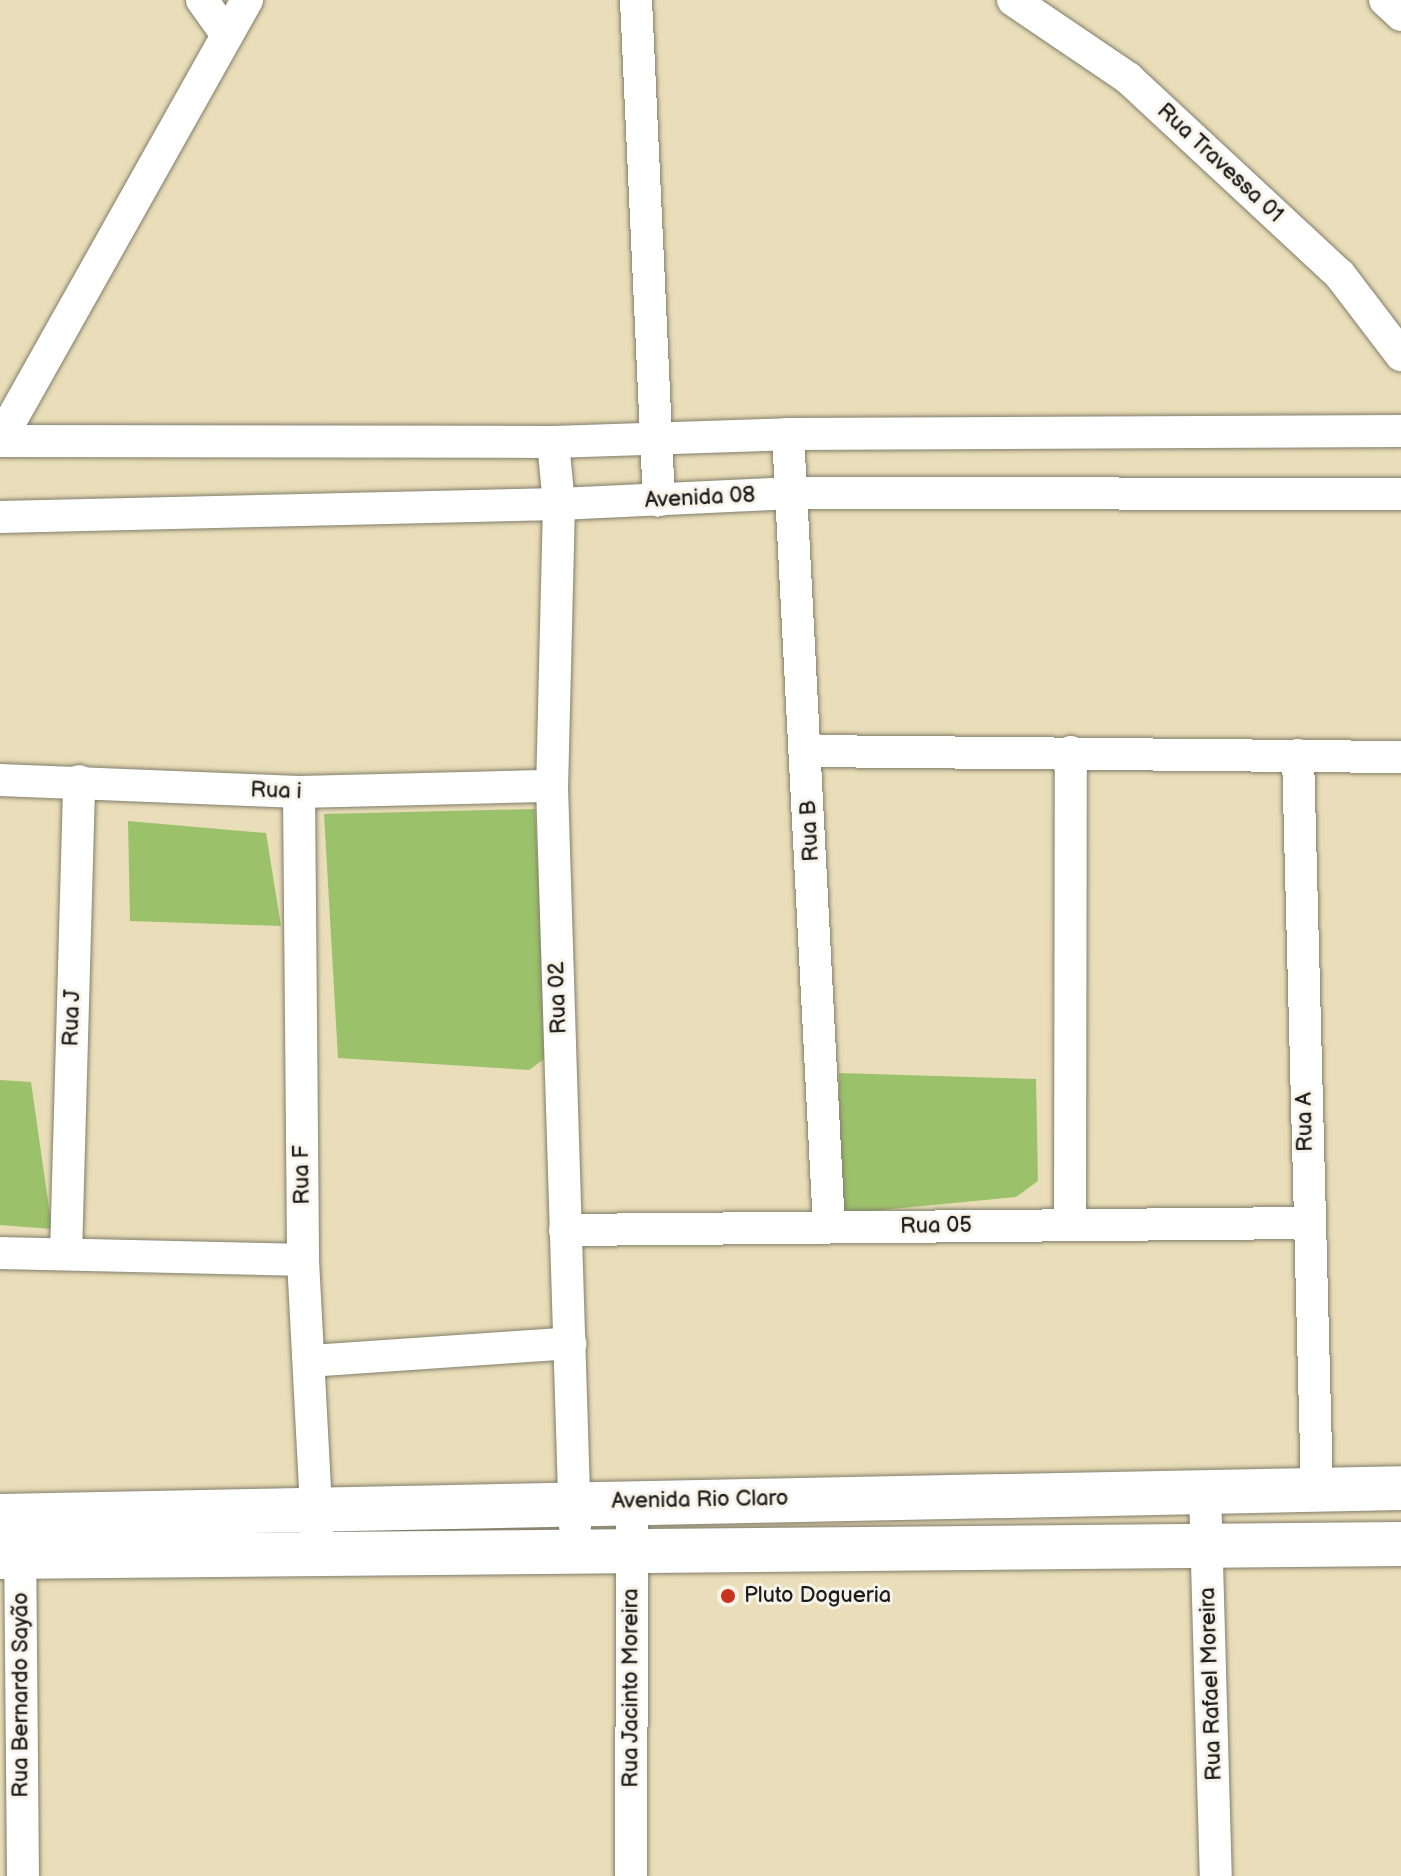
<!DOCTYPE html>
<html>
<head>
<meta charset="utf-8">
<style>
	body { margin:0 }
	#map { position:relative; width:1401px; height:1876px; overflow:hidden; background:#e9deb9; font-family:"Balsamiq Sans",sans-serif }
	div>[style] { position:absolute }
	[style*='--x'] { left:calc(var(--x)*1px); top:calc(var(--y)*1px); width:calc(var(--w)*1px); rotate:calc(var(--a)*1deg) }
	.green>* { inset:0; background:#9bc16b }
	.roads { filter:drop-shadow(0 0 2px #827d6a) drop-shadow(0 0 2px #827d6a) }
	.street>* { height:32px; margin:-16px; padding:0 16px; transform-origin:16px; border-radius:16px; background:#fff }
	.secondary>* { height:44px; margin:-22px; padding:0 22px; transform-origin:22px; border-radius:22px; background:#fff }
	.dots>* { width:22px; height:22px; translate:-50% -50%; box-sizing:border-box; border:4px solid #f7f3e8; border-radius:50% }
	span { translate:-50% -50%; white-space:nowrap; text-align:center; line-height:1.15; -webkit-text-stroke:6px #f7f3e8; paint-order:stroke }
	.street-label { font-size:22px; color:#1c1c1c }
	.poi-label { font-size:22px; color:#1c1c1c }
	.left { translate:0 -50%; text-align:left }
</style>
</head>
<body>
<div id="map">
	<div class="green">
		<div style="clip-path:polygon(535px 809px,547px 1057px,529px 1070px,338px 1058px,324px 814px)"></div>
		<div style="clip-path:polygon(128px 821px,266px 833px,281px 926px,130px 921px)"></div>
		<div style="clip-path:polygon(839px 1073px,1036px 1079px,1038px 1181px,1016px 1197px,840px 1214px)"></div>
		<div style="clip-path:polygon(0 1080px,31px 1082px,52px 1229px,0 1225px)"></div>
	</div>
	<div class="roads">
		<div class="street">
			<div style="--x:202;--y:0;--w:43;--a:54.5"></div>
			<div style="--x:636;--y:0;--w:501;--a:87.37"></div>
			<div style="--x:1013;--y:0;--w:139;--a:34.1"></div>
			<div style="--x:1128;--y:78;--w:289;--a:42.9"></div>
			<div style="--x:1340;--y:275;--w:101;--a:52.7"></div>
			<div style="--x:1385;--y:0;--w:22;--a:43"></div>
			<div style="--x:788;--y:434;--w:794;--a:87.04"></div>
			<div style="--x:0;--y:440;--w:505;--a:-60.69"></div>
			<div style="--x:0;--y:441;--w:553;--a:0.1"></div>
			<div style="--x:553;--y:442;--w:235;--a:-1.9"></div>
			<div style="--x:788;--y:434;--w:613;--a:-0.28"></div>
			<div style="--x:553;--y:442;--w:62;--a:84.5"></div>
			<div style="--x:559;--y:504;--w:282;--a:91.4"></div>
			<div style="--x:552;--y:786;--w:741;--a:88.22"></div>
			<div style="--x:0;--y:517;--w:559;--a:-1.33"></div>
			<div style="--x:559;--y:504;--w:235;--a:-2.7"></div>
			<div style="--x:794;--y:493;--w:607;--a:0.09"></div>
			<div style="--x:806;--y:751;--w:595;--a:0.58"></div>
			<div style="--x:1298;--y:755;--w:735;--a:88.52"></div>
			<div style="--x:0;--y:780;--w:299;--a:2.3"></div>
			<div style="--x:299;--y:792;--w:253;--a:-1.4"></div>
			<div style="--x:299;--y:792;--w:468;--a:89.5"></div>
			<div style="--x:303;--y:1260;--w:270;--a:87"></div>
			<div style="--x:1070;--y:1225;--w:473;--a:-89.9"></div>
			<div style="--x:565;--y:1230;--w:742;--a:-0.54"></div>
			<div style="--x:0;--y:1253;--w:303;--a:1.3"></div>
			<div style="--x:66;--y:1254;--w:473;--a:-88.4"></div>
			<div style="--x:309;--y:1361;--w:262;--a:-3.9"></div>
			<div style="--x:1205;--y:1491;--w:385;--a:88.4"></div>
			<div style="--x:20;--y:1534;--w:342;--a:89.5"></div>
			<div style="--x:631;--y:1876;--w:375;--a:-89.8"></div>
		</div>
		<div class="secondary">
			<div style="--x:0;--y:1516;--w:1401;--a:-1.14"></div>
			<div style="--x:0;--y:1557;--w:1401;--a:-0.53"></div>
		</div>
	</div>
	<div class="dots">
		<div style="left:728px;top:1596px;background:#c8321e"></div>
	</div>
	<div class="street-label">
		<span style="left:1220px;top:163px;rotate:43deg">Rua Travessa 01</span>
		<span style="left:700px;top:498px;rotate:-3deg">Avenida 08</span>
		<span style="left:276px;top:791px;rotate:2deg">Rua i</span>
		<span style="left:810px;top:831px;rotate:-93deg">Rua B</span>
		<span style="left:558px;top:998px;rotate:-92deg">Rua 02</span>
		<span style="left:72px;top:1018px;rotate:-88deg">Rua J</span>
		<span style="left:1305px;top:1122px;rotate:-91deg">Rua A</span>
		<span style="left:302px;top:1175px;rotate:-91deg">Rua F</span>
		<span style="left:936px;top:1226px;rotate:-1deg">Rua 05</span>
		<span style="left:700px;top:1500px;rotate:-1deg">Avenida Rio Claro</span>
		<span style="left:1211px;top:1684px;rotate:-92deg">Rua Rafael Moreira</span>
		<span style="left:631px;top:1688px;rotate:-90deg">Rua Jacinto Moreira</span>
		<span style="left:21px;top:1695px;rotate:-90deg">Rua Bernardo Sayão</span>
	</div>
	<div class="poi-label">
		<span class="left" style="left:744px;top:1596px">Pluto Dogueria</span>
	</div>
</div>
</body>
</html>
